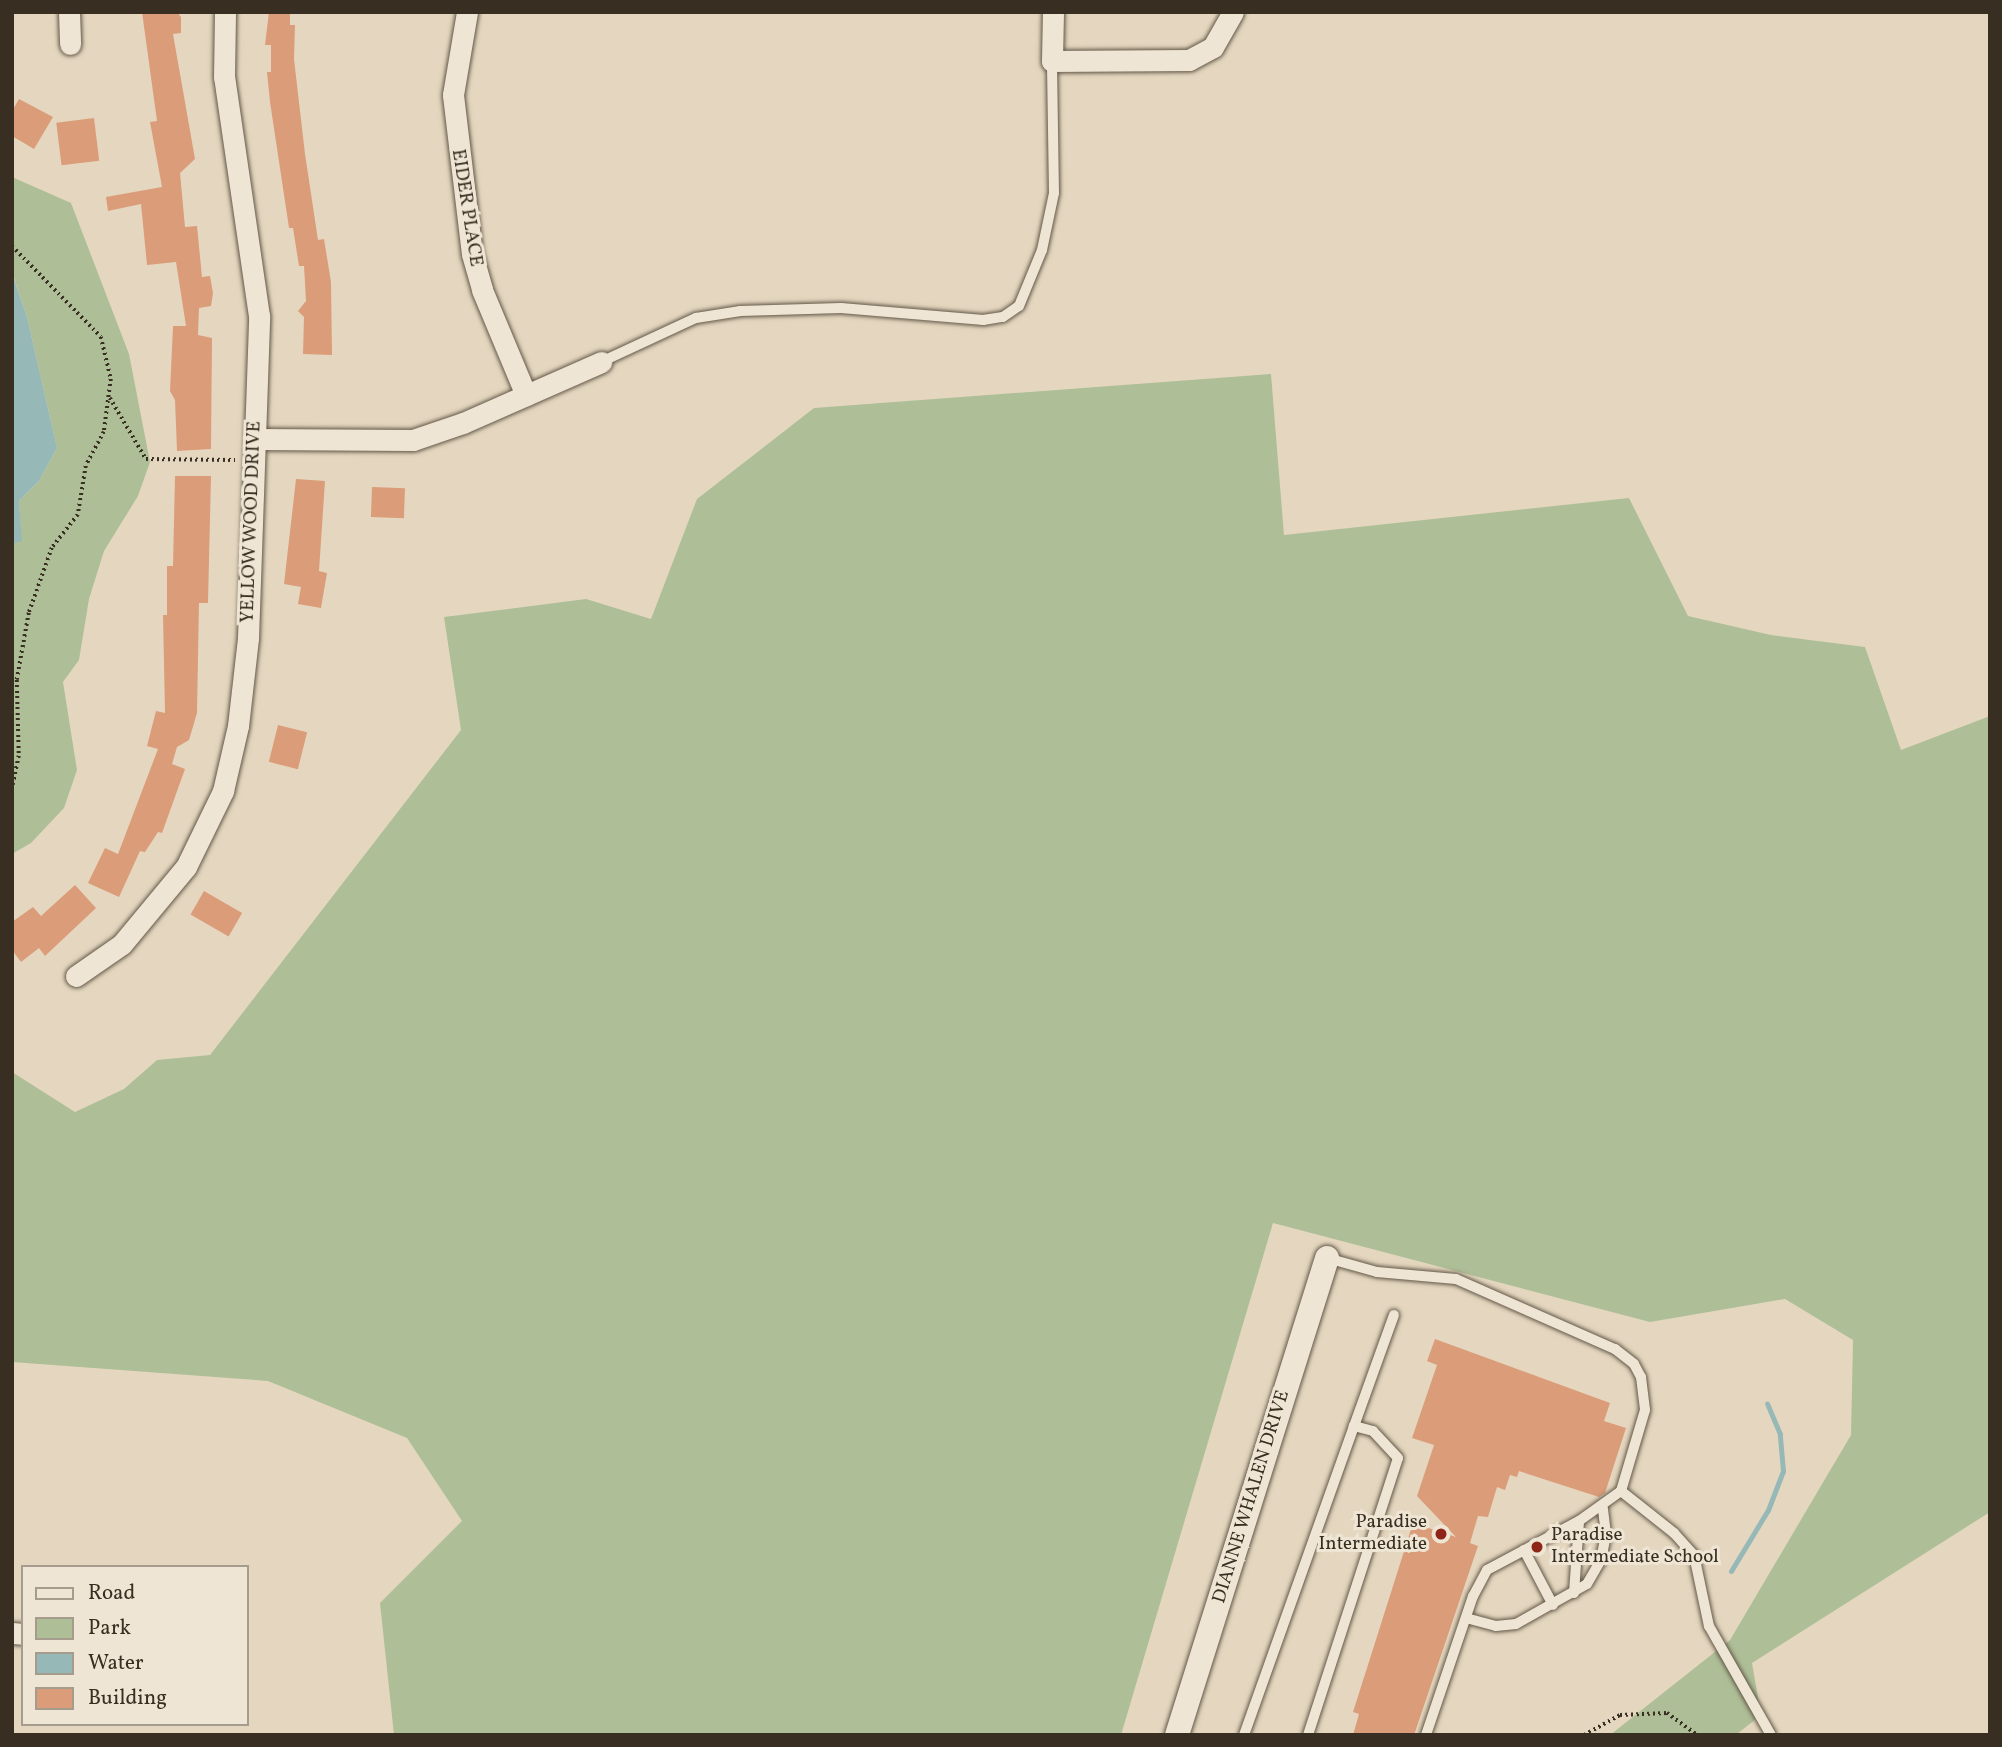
<!DOCTYPE html>
<html>
<head>
<meta charset="utf-8">
<style>
	body { margin:0 }
	#map { position:relative; width:2002px; height:1747px; overflow:hidden; background:#e5d7bf; font-family:Vollkorn,serif }
	div>[style] { position:absolute }
	[style*='--x'] { left:calc(var(--x)*1px); top:calc(var(--y)*1px); width:calc(var(--w)*1px); rotate:calc(var(--a)*1deg) }
	.green>* { inset:0; background:#aebf97 }
	.water>* { inset:0; background:#96b8b7 }
	.stream>* { height:5px; margin:-2.5px; padding:0 2.5px; transform-origin:2.5px; border-radius:2.5px; background:#96b8b7 }
	.building>* { inset:0; background:#db9c79; transform-origin:0 0 }
	.path>* { height:3.5px; margin-top:-1.75px; transform-origin:0; background:repeating-linear-gradient(90deg,#382e21 0 2px,transparent 0 5.5px) }
	.roads { filter:drop-shadow(0 0 2px #635848) drop-shadow(0 0 2px #635848) }
	.service>* { height:10px; margin:-5px; padding:0 5px; transform-origin:5px; border-radius:5px; background:#eee5d5 }
	.minor>* { height:21px; margin:-10.5px; padding:0 10.5px; transform-origin:10.5px; border-radius:10.5px; background:#eee5d5 }
	.tertiary>* { height:24px; margin:-12px; padding:0 12px; transform-origin:12px; border-radius:12px; background:#eee5d5 }
	.dots>* { width:19px; height:19px; translate:-50% -50%; box-sizing:border-box; border:4px solid #eee5d5; border-radius:50% }
	span { translate:-50% -50%; white-space:nowrap; text-align:center; line-height:1.15; -webkit-text-stroke:6px #eee5d5; paint-order:stroke }
	.street-label { font-size:19px; color:#382e21 }
	.poi-label { font-size:19px; color:#382e21 }
	.right { translate:-100% -50%; text-align:right }
	.left { translate:0 -50%; text-align:left }
	.frame { position:absolute; inset:0; border:14px solid #382e21; pointer-events:none }
	.legend { position:absolute; left:21px; top:1565px; width:228px; height:161px; box-sizing:border-box; background:#eee5d5; border:2px solid #a59c8d; margin:0; padding:9px 12px; list-style:none; font-size:21px; color:#382e21 }
	.legend li { display:flex; align-items:center; gap:14px; height:35px }
	.legend b { width:35px; border:2px solid #a59c8d }
</style>
</head>
<body>
<div id="map">
	<div class="green">
		<div style="clip-path:polygon(12px 177px,71px 203px,129px 354px,150px 462px,138px 496px,104px 551px,89px 599px,79px 660px,63px 682px,77px 770px,64px 808px,31px 843px,12px 854px,12px 544px,21px 535px,19px 501px,39px 481px,57px 448px,27px 317px,12px 272px)"></div>
		<div style="clip-path:polygon(1271px 374px,1284px 535px,1629px 498px,1688px 616px,1771px 635px,1865px 647px,1901px 750px,1990px 716px,1990px 1512px,1752px 1663px,1761px 1715px,1737px 1734px,1610px 1735px,1730px 1640px,1851px 1435px,1853px 1340px,1785px 1299px,1650px 1322px,1273px 1223px,1121px 1735px,394px 1735px,380px 1603px,462px 1521px,407px 1438px,268px 1381px,12px 1362px,12px 1072px,75px 1112px,124px 1089px,157px 1060px,210px 1055px,461px 730px,444px 617px,586px 599px,651px 619px,697px 499px,814px 408px)"></div>
	</div>
	<div class="water">
		<div style="clip-path:polygon(12px 273px,27px 317px,57px 448px,39px 481px,19px 501px,22px 541px,12px 544px)"></div>
	</div>
	<div class="stream">
		<div style="--x:1731;--y:1571;--w:71;--a:-58.8"></div>
		<div style="--x:1768;--y:1510;--w:42;--a:-69"></div>
		<div style="--x:1783;--y:1471;--w:37;--a:-95"></div>
		<div style="--x:1780;--y:1434;--w:33;--a:-113"></div>
	</div>
	<div class="building">
		<div style="clip-path:polygon(142px 12px,177px 12px,181px 17px,181px 33px,173px 34px,195px 159px,180px 173px,185px 227px,197px 226px,202px 277px,210px 276px,213px 293px,211px 306px,199px 308px,198px 335px,212px 338px,211px 449px,177px 451px,175px 400px,170px 391px,173px 326px,186px 326px,176px 262px,147px 265px,141px 204px,108px 211px,106px 197px,162px 187px,150px 122px,157px 121px)"></div>
		<div style="clip-path:polygon(269px 12px,290px 12px,290px 25px,295px 25px,294px 59px,305px 154px,318px 240px,324px 239px,331px 282px,332px 355px,303px 354px,304px 317px,298px 311px,306px 301px,304px 266px,299px 266px,293px 228px,289px 228px,270px 102px,267px 72px,271px 72px,271px 45px,265px 45px)"></div>
		<div style="clip-path:polygon(19px 99px,53px 117px,34px 149px,12px 136px,12px 111px)"></div>
		<div style="left:94px;top:118px;width:43px;height:38px;rotate:83deg"></div>
		<div style="clip-path:polygon(175px 476px,211px 476px,208px 603px,199px 603px,197px 713px,189px 740px,177px 747px,172px 764px,185px 769px,162px 833px,158px 832px,145px 852px,140px 851px,119px 897px,88px 883px,105px 848px,118px 854px,158px 749px,147px 746px,156px 711px,165px 713px,163px 615px,167px 615px,167px 566px,173px 566px)"></div>
		<div style="clip-path:polygon(296px 479px,325px 481px,319px 571px,327px 573px,321px 608px,298px 604px,301px 587px,284px 584px)"></div>
		<div style="left:372px;top:487px;width:33px;height:30px;rotate:2deg"></div>
		<div style="left:278px;top:725px;width:30px;height:38px;rotate:14deg"></div>
		<div style="clip-path:polygon(75px 885px,96px 908px,45px 956px,39px 948px,21px 962px,12px 950px,12px 922px,33px 907px,41px 916px)"></div>
		<div style="left:204px;top:891px;width:44px;height:27px;rotate:30deg"></div>
		<div style="clip-path:polygon(1435px 1339px,1610px 1403px,1604px 1421px,1626px 1428px,1605px 1493px,1599px 1497px,1519px 1471px,1517px 1477px,1510px 1475px,1505px 1490px,1497px 1487px,1488px 1517px,1478px 1516px,1470px 1543px,1478px 1546px,1414px 1735px,1353px 1735px,1359px 1714px,1353px 1712px,1413px 1523px,1456px 1537px,1417px 1496px,1434px 1445px,1412px 1438px,1437px 1365px,1427px 1361px)"></div>
	</div>
	<div class="path">
		<div style="--x:12;--y:246;--w:127;--a:45.6"></div>
		<div style="--x:101;--y:337;--w:43;--a:76.6"></div>
		<div style="--x:111;--y:379;--w:53;--a:97.5"></div>
		<div style="--x:104;--y:432;--w:38;--a:118"></div>
		<div style="--x:86;--y:466;--w:50;--a:99.3"></div>
		<div style="--x:78;--y:515;--w:42;--a:128.2"></div>
		<div style="--x:52;--y:548;--w:69;--a:109.5"></div>
		<div style="--x:29;--y:613;--w:68;--a:100.2"></div>
		<div style="--x:17;--y:680;--w:76;--a:88.5"></div>
		<div style="--x:19;--y:756;--w:33;--a:102"></div>
		<div style="--x:110;--y:398;--w:71;--a:59.5"></div>
		<div style="--x:146;--y:459;--w:89;--a:0.6"></div>
		<div style="--x:1584;--y:1735;--w:41;--a:-29.1"></div>
		<div style="--x:1620;--y:1715;--w:47;--a:-2.4"></div>
		<div style="--x:1667;--y:1713;--w:37;--a:36"></div>
	</div>
	<div class="roads">
		<div class="service">
			<div style="--x:601;--y:362;--w:105;--a:-24.9"></div>
			<div style="--x:696;--y:318;--w:45;--a:-9"></div>
			<div style="--x:740;--y:311;--w:101;--a:-1.7"></div>
			<div style="--x:841;--y:308;--w:143;--a:4.8"></div>
			<div style="--x:983;--y:320;--w:20;--a:-9"></div>
			<div style="--x:1003;--y:317;--w:19;--a:-35"></div>
			<div style="--x:1019;--y:306;--w:61;--a:-67.7"></div>
			<div style="--x:1042;--y:250;--w:58;--a:-78.1"></div>
			<div style="--x:1054;--y:193;--w:132;--a:-90.9"></div>
			<div style="--x:1327;--y:1258;--w:52;--a:15.6"></div>
			<div style="--x:1377;--y:1272;--w:79;--a:5.1"></div>
			<div style="--x:1456;--y:1279;--w:174;--a:23.8"></div>
			<div style="--x:1615;--y:1349;--w:24;--a:38"></div>
			<div style="--x:1634;--y:1364;--w:15;--a:62"></div>
			<div style="--x:1641;--y:1377;--w:33;--a:83"></div>
			<div style="--x:1645;--y:1410;--w:84;--a:106.5"></div>
			<div style="--x:1621;--y:1491;--w:52;--a:144.5"></div>
			<div style="--x:1579;--y:1521;--w:104;--a:152"></div>
			<div style="--x:1487;--y:1570;--w:30;--a:118"></div>
			<div style="--x:1473;--y:1596;--w:147;--a:108.7"></div>
			<div style="--x:1621;--y:1491;--w:68;--a:38.4"></div>
			<div style="--x:1674;--y:1533;--w:30;--a:48"></div>
			<div style="--x:1694;--y:1555;--w:73;--a:78.1"></div>
			<div style="--x:1709;--y:1626;--w:125;--a:60.4"></div>
			<div style="--x:1524;--y:1550;--w:62;--a:62.2"></div>
			<div style="--x:1574;--y:1593;--w:72;--a:-86"></div>
			<div style="--x:1466;--y:1618;--w:31;--a:15"></div>
			<div style="--x:1496;--y:1626;--w:20;--a:-6"></div>
			<div style="--x:1516;--y:1624;--w:81;--a:-29.4"></div>
			<div style="--x:1587;--y:1584;--w:28;--a:-60"></div>
			<div style="--x:1601;--y:1560;--w:26;--a:-79"></div>
			<div style="--x:1606;--y:1534;--w:26;--a:-97"></div>
			<div style="--x:1244;--y:1735;--w:328;--a:-70.4"></div>
			<div style="--x:1308;--y:1735;--w:291;--a:-72"></div>
			<div style="--x:1398;--y:1458;--w:37;--a:-133"></div>
			<div style="--x:1373;--y:1431;--w:20;--a:-165"></div>
			<div style="--x:1354;--y:1426;--w:118;--a:-70.2"></div>
		</div>
		<div class="minor">
			<div style="--x:69;--y:12;--w:32;--a:88"></div>
			<div style="--x:467;--y:12;--w:84;--a:99.6"></div>
			<div style="--x:453;--y:95;--w:160;--a:83.2"></div>
			<div style="--x:472;--y:254;--w:37;--a:74"></div>
			<div style="--x:482;--y:290;--w:114;--a:67.3"></div>
			<div style="--x:1053;--y:12;--w:49;--a:91.2"></div>
			<div style="--x:1052;--y:61;--w:137;--a:-0.4"></div>
			<div style="--x:1189;--y:60;--w:27;--a:-28"></div>
			<div style="--x:1213;--y:47;--w:40;--a:-60.3"></div>
			<div style="--x:255;--y:439;--w:158;--a:0.4"></div>
			<div style="--x:413;--y:440;--w:53;--a:-18.8"></div>
			<div style="--x:463;--y:423;--w:151;--a:-23.8"></div>
			<div style="--x:76;--y:976;--w:56;--a:-34.8"></div>
			<div style="--x:122;--y:944;--w:100;--a:-50.3"></div>
			<div style="--x:186;--y:867;--w:85;--a:-64"></div>
			<div style="--x:223;--y:791;--w:67;--a:-77"></div>
			<div style="--x:238;--y:726;--w:89;--a:-83.5"></div>
			<div style="--x:248;--y:638;--w:322;--a:-88"></div>
			<div style="--x:259;--y:316;--w:242;--a:-98.3"></div>
			<div style="--x:224;--y:77;--w:65;--a:-89.1"></div>
			<div style="--x:12;--y:1633;--w:11;--a:5"></div>
		</div>
		<div class="tertiary">
			<div style="--x:1177;--y:1735;--w:500;--a:-72.54"></div>
		</div>
	</div>
	<div class="dots">
		<div style="left:1441px;top:1534px;background:#8f2418"></div>
		<div style="left:1537px;top:1547px;background:#8f2418"></div>
	</div>
	<div class="street-label">
		<span style="left:466px;top:208px;rotate:81deg">EIDER PLACE</span>
		<span style="left:252px;top:522px;rotate:-88deg">YELLOW WOOD DRIVE</span>
		<span style="left:1252px;top:1497px;rotate:-73deg">DIANNE WHALEN DRIVE</span>
	</div>
	<div class="poi-label">
		<span class="right" style="left:1427px;top:1534px">Paradise<br>Intermediate</span>
		<span class="left" style="left:1551px;top:1547px">Paradise<br>Intermediate School</span>
	</div>
	<div class="frame"></div>
	<ul class="legend">
	<li><b style="height:9px;background:#eee5d5"></b>Road</li>
	<li><b style="height:19px;background:#aebf97"></b>Park</li>
	<li><b style="height:19px;background:#96b8b7"></b>Water</li>
	<li><b style="height:19px;background:#db9c79"></b>Building</li>
	</ul>
</div>
</body>
</html>
